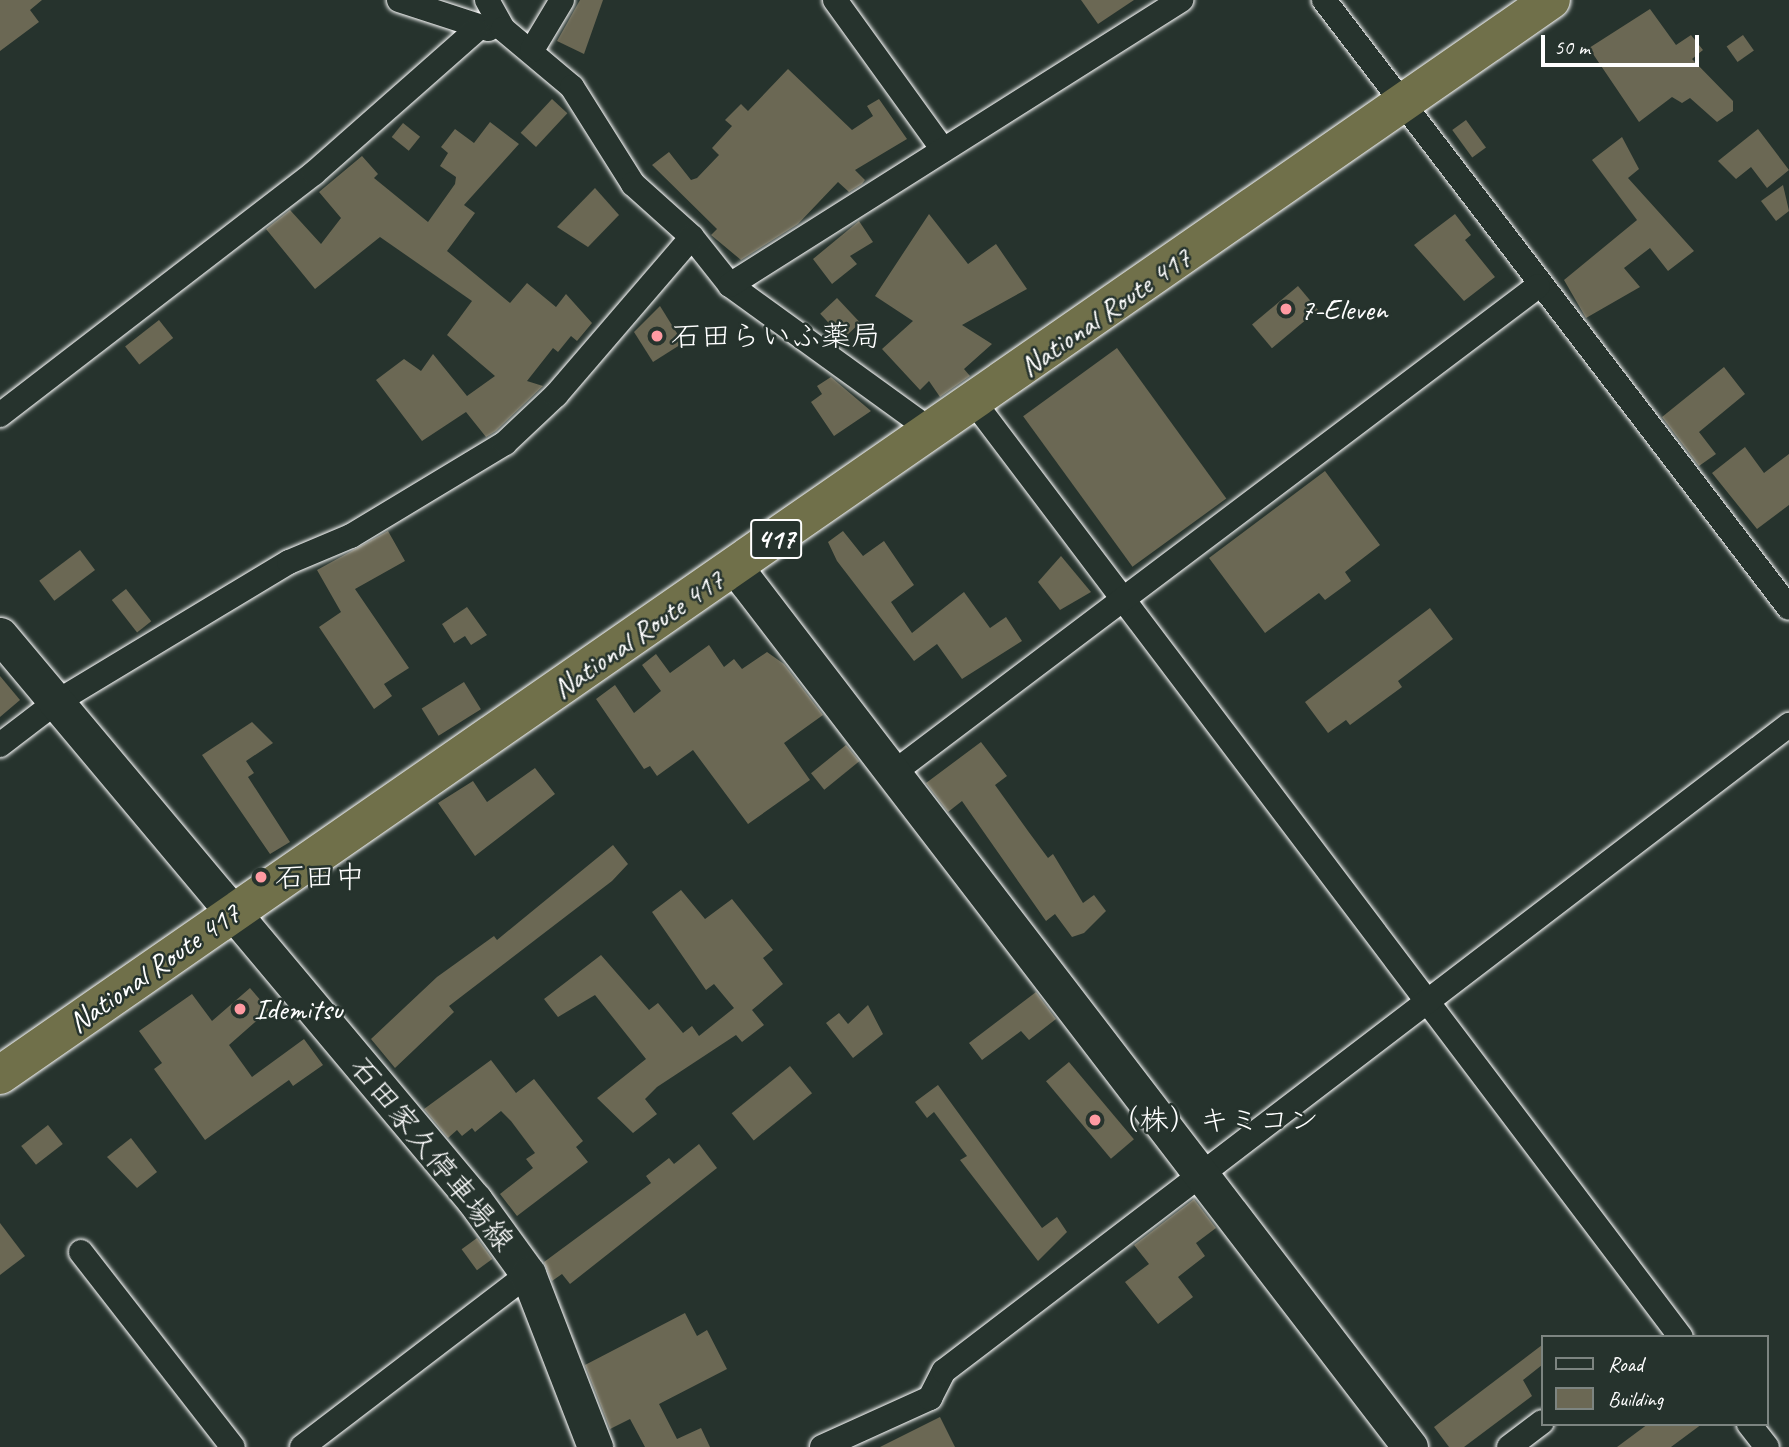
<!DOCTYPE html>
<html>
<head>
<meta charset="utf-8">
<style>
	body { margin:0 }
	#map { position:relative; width:1789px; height:1447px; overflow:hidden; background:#26332d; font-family:Caveat,"Klee One",sans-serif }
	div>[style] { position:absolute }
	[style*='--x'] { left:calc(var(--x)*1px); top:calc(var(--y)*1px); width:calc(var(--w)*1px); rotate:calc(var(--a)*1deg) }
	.building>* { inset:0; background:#6b6854; transform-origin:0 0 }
	.roads { filter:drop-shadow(0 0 2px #fff) drop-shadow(0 0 2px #fff) }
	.street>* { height:24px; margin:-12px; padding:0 12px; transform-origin:12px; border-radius:12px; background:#26332d }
	.secondary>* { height:35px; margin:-17.5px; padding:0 17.5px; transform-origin:17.5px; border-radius:17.5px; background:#26332d }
	.highway>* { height:38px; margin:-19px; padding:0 19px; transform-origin:19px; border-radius:19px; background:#70704a }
	.dots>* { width:19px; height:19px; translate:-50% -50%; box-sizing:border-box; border:4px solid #26332d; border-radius:50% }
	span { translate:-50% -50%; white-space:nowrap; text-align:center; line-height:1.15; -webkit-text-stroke:5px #26332d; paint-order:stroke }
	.shield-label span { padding:2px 5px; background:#26332d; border:2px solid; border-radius:5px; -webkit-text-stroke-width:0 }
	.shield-label { font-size:28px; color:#fff; font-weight:700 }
	.poi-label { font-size:30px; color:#fff }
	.left { translate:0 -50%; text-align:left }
	.street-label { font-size:30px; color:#fff }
	.legend { position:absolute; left:1541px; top:1335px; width:228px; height:91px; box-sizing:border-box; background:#26332d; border:2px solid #7d8581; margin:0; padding:9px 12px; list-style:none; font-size:21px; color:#fff }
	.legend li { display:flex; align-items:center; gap:14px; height:35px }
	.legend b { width:35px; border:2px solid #7d8581 }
	.scale { position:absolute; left:1541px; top:35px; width:158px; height:32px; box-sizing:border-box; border:4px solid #fff; border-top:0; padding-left:9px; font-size:21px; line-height:24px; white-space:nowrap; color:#fff; -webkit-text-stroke:5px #26332d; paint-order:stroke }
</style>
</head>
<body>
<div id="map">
	<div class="building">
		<div style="clip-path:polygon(0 0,42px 0,30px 10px,39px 22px,0 51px)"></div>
		<div style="clip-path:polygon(580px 0,603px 0,584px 54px,557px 41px)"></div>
		<div style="clip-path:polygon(1081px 0,1134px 0,1098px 24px)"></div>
		<div style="clip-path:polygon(1650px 9px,1676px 45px,1691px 35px,1703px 50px,1692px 59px,1733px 101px,1733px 111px,1717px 122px,1690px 98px,1682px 103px,1672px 97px,1639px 122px,1589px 48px)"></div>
		<div style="left:1743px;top:35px;width:19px;height:20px;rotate:55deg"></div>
		<div style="clip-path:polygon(788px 69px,852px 130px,873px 116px,867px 106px,879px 99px,907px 139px,855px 170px,865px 180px,862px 184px,849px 192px,838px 182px,798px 224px,741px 260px,711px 235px,717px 229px,652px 165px,669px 152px,691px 180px,697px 178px,719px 155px,712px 148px,732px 126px,725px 120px,741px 104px,748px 111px)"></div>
		<div style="left:552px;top:99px;width:21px;height:46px;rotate:43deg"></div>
		<div style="left:1466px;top:120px;width:34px;height:17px;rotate:54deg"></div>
		<div style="clip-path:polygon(490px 122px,519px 144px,464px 205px,475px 213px,447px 251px,510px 303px,527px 283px,556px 307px,566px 294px,592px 323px,577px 341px,571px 336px,558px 352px,553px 348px,527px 381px,543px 386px,496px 431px,486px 437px,466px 412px,422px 441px,376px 380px,404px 359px,421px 371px,433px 354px,467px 396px,495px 376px,447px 335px,472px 301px,380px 237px,315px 289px,266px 229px,290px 210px,321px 244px,341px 218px,319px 192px,362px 156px,378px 174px,374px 178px,428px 222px,455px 184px,456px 177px,440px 166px,448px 153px,441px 147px,455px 129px,474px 143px)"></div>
		<div style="left:403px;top:123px;width:22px;height:18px;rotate:39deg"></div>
		<div style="clip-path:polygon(1758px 129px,1789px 170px,1767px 188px,1751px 167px,1736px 179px,1718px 161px)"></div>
		<div style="clip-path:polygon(1622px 137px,1639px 169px,1628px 178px,1694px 251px,1668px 271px,1650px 248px,1624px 268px,1640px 287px,1586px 318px,1564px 280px,1637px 220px,1592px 160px)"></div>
		<div style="clip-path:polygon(1783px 185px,1789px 211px,1776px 221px,1761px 201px)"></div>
		<div style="clip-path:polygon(595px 188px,619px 215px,588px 247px,557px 227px)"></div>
		<div style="clip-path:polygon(929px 214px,968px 264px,996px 244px,1027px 289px,962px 325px,992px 344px,964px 369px,970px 376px,940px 397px,929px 381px,920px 390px,882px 349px,913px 321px,875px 296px)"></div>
		<div style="clip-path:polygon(1455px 214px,1471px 235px,1465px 240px,1495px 277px,1464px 301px,1414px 245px)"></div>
		<div style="clip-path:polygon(859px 221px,873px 242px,850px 256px,857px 264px,832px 284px,813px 259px)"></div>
		<div style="left:1298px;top:286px;width:31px;height:60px;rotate:50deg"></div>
		<div style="left:837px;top:298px;width:34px;height:23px;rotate:47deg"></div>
		<div style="clip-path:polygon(660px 306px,683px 343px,653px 362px,634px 332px)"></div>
		<div style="left:159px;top:320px;width:23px;height:43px;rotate:52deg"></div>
		<div style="left:1117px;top:348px;width:186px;height:116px;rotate:54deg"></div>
		<div style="clip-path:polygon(1724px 367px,1745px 394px,1699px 432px,1716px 454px,1699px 466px,1662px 417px)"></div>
		<div style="clip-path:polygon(831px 377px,871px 411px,834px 436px,811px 402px,822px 394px,817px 386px)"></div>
		<div style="clip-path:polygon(1745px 447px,1764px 473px,1789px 454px,1789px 505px,1757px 529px,1712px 473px)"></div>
		<div style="clip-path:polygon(1325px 471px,1380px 545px,1345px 572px,1351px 581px,1325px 600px,1319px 593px,1265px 633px,1209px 558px)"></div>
		<div style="clip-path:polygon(388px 531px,405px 561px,355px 589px,409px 668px,384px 684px,392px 696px,374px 709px,319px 627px,341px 612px,317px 570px)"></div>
		<div style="clip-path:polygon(843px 531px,863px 556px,884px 541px,914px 585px,891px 602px,912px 633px,964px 592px,990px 628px,1006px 617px,1022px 641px,962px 679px,937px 644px,914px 661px,837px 561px,828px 542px)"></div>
		<div style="left:80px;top:550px;width:25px;height:51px;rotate:53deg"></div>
		<div style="clip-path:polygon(1061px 556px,1091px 592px,1060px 610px,1038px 582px)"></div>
		<div style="left:126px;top:589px;width:41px;height:18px;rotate:52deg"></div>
		<div style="clip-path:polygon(467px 607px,487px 635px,471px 645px,465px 636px,454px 643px,442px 624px)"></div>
		<div style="clip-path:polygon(1430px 608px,1453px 639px,1398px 681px,1402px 687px,1350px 725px,1346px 720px,1328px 733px,1305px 702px)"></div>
		<div style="clip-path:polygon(709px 645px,724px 667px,734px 659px,742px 669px,767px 652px,784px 664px,823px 715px,784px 743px,810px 780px,748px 824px,693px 750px,657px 776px,650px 766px,644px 769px,596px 699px,615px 685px,634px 713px,661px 691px,642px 665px,656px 654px,670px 673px)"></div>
		<div style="clip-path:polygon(0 676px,20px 700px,0 717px)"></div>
		<div style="left:464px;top:682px;width:32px;height:50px;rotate:58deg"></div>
		<div style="clip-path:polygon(252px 722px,273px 743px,246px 761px,254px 773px,248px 777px,290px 842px,270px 854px,202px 755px)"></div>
		<div style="clip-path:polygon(981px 742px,1007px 776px,995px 785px,1028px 831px,1048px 858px,1053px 854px,1083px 903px,1094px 895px,1106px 911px,1084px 933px,1072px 937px,1055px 914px,1046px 921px,962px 801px,948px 812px,926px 783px)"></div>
		<div style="left:846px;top:745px;width:21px;height:45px;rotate:51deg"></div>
		<div style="clip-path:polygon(535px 768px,555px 794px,475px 856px,438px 803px,473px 781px,487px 802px)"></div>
		<div style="clip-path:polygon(613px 845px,628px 864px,612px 881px,449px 1006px,454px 1012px,395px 1068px,371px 1039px,437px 977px,494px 936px,497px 940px)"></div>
		<div style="clip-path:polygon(681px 890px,705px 919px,732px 899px,773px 950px,763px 958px,783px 984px,752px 1010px,764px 1025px,742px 1042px,736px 1035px,657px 1087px,645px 1099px,657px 1114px,633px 1133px,597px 1098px,646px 1059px,595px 995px,558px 1017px,544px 999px,601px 955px,649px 1010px,658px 1003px,683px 1033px,692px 1026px,699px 1036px,734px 1008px,714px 984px,706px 990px,652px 912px)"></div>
		<div style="clip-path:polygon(250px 988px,269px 1010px,229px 1045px,252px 1077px,304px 1039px,323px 1065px,293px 1086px,289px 1080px,205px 1140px,154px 1069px,162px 1063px,139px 1031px,192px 994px,212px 1021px)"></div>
		<div style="clip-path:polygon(1036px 992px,1056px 1019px,1029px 1040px,1021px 1031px,982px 1060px,969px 1043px)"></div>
		<div style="clip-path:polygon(868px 1005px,883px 1034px,853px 1058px,826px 1023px,839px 1013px,848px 1024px)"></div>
		<div style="clip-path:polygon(491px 1060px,516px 1093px,534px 1079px,583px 1141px,576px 1147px,588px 1162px,517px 1216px,500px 1194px,533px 1168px,526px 1159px,535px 1153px,511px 1121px,501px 1111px,475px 1132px,472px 1128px,462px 1136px,457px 1130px,448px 1138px,424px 1109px)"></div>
		<div style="left:1069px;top:1062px;width:101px;height:30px;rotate:50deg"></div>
		<div style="left:790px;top:1066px;width:35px;height:75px;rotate:51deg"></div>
		<div style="clip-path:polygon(938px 1085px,1042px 1228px,1057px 1217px,1067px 1232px,1038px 1261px,960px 1160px,967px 1156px,934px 1112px,927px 1118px,915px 1102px)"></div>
		<div style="left:48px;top:1125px;width:24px;height:34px;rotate:52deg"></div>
		<div style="clip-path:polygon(131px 1138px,157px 1172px,137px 1188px,107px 1157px)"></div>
		<div style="clip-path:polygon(699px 1144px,717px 1168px,570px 1284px,562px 1274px,552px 1281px,544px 1262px,651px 1183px,646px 1176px,669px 1158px,674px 1164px)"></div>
		<div style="clip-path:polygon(1194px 1199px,1216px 1228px,1196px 1243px,1205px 1256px,1178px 1277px,1193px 1297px,1158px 1324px,1125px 1282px,1149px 1264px,1134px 1245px)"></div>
		<div style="clip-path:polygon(0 1223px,25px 1256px,0 1275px)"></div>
		<div style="left:477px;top:1238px;width:26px;height:19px;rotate:54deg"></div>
		<div style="clip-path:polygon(685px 1313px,697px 1336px,707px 1330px,727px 1369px,659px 1404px,677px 1439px,701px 1428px,710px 1447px,645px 1447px,630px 1419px,610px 1429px,585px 1365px)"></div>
		<div style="clip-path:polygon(1542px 1345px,1542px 1365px,1523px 1380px,1532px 1396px,1464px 1447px,1449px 1447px,1434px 1427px)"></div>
		<div style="clip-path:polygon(940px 1417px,955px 1447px,880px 1447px)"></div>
		<div style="clip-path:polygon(1648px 1424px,1702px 1424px,1671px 1447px,1617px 1447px)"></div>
	</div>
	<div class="roads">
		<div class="street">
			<div style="--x:399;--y:0;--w:94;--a:18"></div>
			<div style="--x:487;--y:0;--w:33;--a:61"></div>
			<div style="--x:503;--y:29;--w:90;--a:40"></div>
			<div style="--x:572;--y:87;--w:115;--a:57.8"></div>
			<div style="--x:633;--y:184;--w:79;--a:41.9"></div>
			<div style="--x:692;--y:237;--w:61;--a:51.6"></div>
			<div style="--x:730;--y:285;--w:249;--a:35.9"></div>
			<div style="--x:835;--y:0;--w:185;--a:54.2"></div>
			<div style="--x:1324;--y:0;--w:765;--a:52.59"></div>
			<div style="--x:532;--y:50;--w:58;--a:-59"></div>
			<div style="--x:730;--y:285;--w:534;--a:-32.29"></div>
			<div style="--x:974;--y:402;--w:1172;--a:52.91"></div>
			<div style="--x:0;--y:415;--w:396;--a:-37.6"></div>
			<div style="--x:314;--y:173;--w:216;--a:-41.4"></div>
			<div style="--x:0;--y:745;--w:69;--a:-37.4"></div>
			<div style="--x:55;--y:703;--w:273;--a:-31.1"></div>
			<div style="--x:289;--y:562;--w:67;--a:-22.8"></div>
			<div style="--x:351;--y:536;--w:180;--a:-31.1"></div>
			<div style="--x:505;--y:443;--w:70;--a:-43.3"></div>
			<div style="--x:556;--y:395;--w:208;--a:-49.3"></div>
			<div style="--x:893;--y:773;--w:808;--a:-37.05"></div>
			<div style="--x:81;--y:1252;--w:247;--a:52.1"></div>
			<div style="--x:1749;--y:1424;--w:29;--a:52"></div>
			<div style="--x:302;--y:1447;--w:285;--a:-37.4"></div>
			<div style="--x:822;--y:1447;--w:119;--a:-24.4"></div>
			<div style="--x:930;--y:1398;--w:30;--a:-63"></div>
			<div style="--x:944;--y:1371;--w:1064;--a:-37.4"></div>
			<div style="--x:1509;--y:1447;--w:41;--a:-37.1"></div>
		</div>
		<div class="secondary">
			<div style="--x:735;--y:567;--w:1109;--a:52.51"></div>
			<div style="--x:0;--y:635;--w:739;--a:50"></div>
			<div style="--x:475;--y:1201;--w:90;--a:54"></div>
			<div style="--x:528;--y:1274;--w:186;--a:68.8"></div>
		</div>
		<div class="highway">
			<div style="--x:0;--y:1075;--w:1887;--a:-34.73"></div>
		</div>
	</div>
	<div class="dots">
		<div style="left:1286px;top:309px;background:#ff9aa2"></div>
		<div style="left:657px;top:336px;background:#ff9aa2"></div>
		<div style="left:261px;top:877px;background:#ff9aa2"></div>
		<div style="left:240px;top:1009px;background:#ff9aa2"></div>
		<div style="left:1095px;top:1120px;background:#ff9aa2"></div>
	</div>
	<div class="shield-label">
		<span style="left:776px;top:539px">417</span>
	</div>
	<div class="poi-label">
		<span class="left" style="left:1300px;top:309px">7-Eleven</span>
		<span class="left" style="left:671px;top:336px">石田らいふ薬局</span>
		<span class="left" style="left:275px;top:877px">石田中</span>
		<span class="left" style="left:254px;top:1009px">Idemitsu</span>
		<span class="left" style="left:1109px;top:1120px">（株）キミコン</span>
	</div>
	<div class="street-label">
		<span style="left:1105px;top:312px;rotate:-35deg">National Route 417</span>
		<span style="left:638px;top:634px;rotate:-35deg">National Route 417</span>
		<span style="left:154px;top:968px;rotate:-35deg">National Route 417</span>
		<span style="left:432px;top:1154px;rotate:51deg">石田家久停車場線</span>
	</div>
	<ul class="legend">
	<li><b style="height:9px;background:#26332d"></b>Road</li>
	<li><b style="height:19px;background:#6b6854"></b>Building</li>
	</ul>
	<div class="scale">50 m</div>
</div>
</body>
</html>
